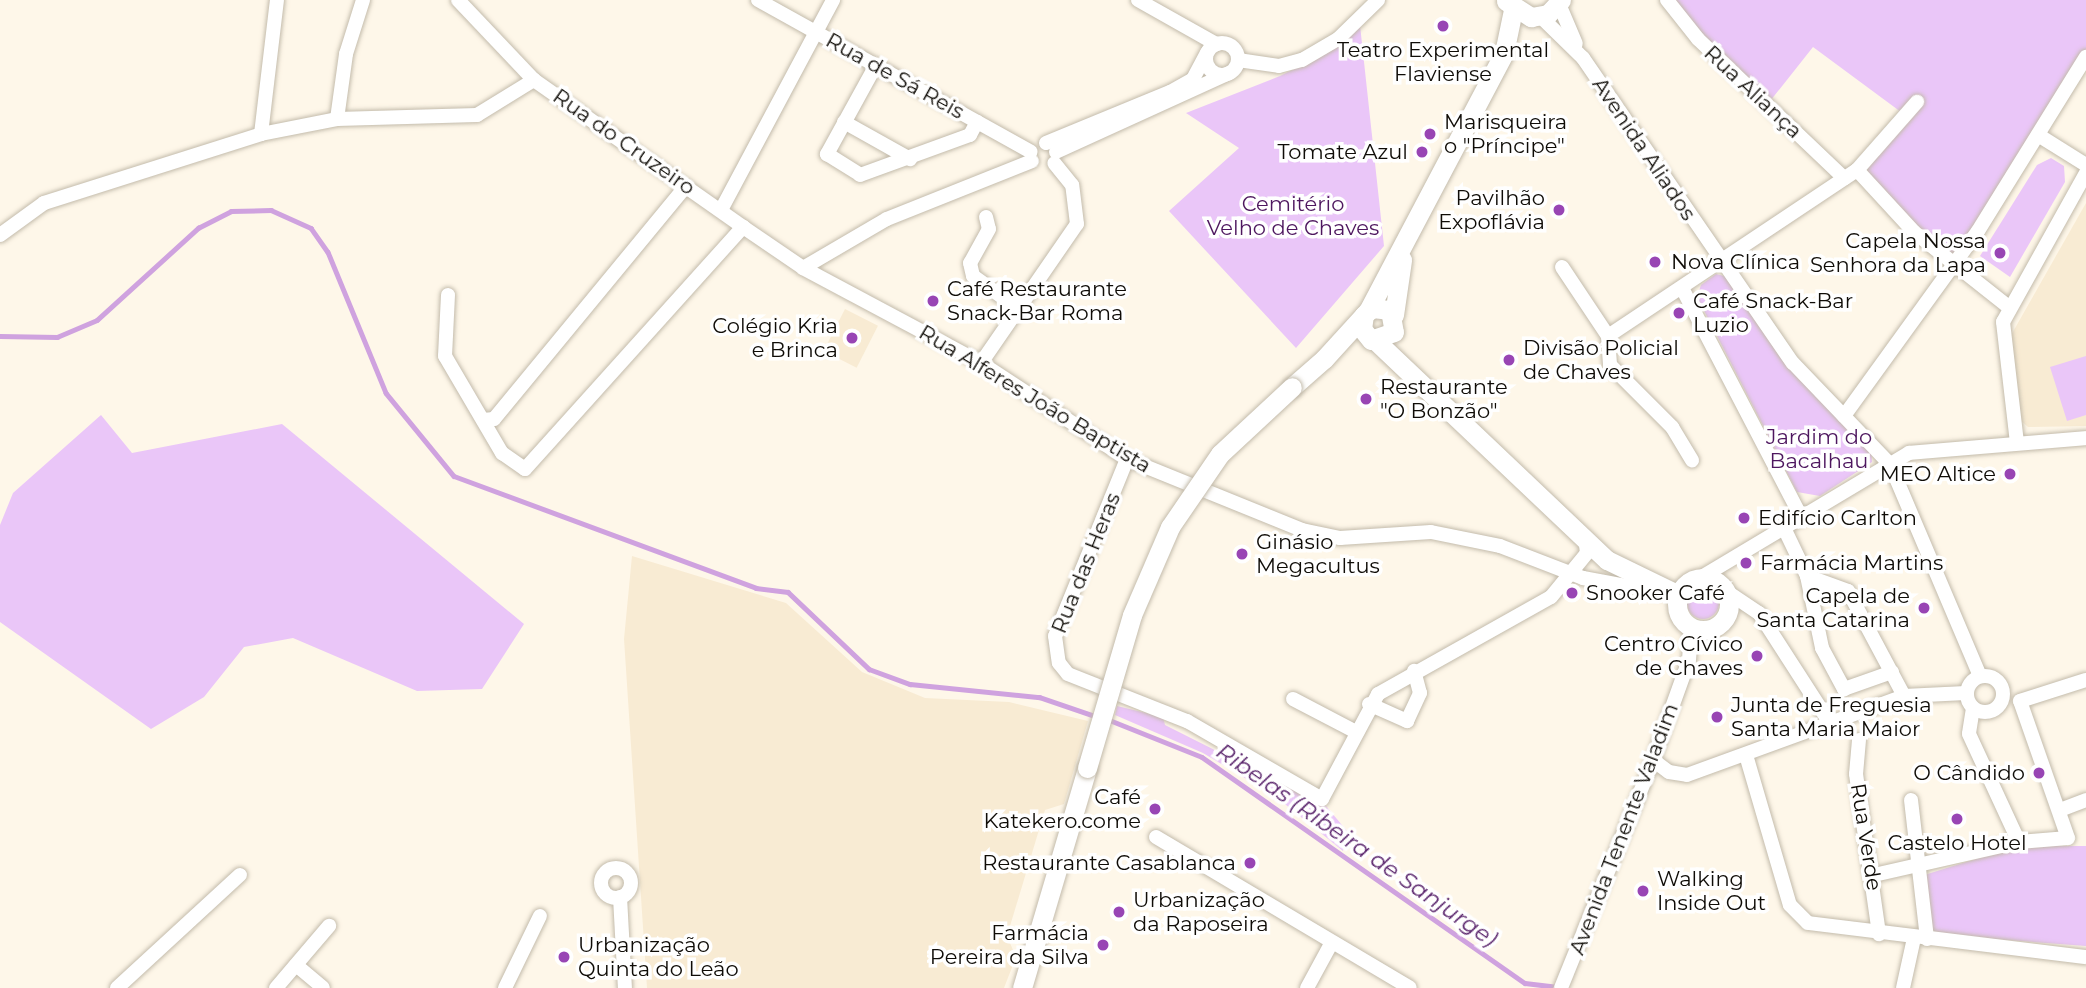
<!DOCTYPE html>
<html>
<head>
<meta charset="utf-8">
<style>
	body { margin:0 }
	#map { position:relative; width:2086px; height:988px; overflow:hidden; background:#fef7e9; font-family:Montserrat,sans-serif }
	div>[style] { position:absolute }
	[style*='--x'] { left:calc(var(--x)*1px); top:calc(var(--y)*1px); width:calc(var(--w)*1px); rotate:calc(var(--a)*1deg) }
	.built>* { inset:0; background:#f8ebd3; transform-origin:0 0 }
	.green>* { inset:0; background:#eac6f8 }
	.round { border-radius:50% }
	.stream>* { height:4.5px; margin:-2.25px; padding:0 2.25px; transform-origin:2.25px; border-radius:2.25px; background:#cfa2df }
	.roads { filter:drop-shadow(0 0 2px #c3bbab) drop-shadow(0 0 2px #c3bbab) }
	.street>* { height:14px; margin:-7px; padding:0 7px; transform-origin:7px; border-radius:7px; background:#fff }
	.street>.ring { margin:-7px; padding:0; box-sizing:content-box; background:none; border:14px solid #fff; border-radius:50% }
	.secondary>* { height:19px; margin:-9.5px; padding:0 9.5px; transform-origin:9.5px; border-radius:9.5px; background:#fff }
	.secondary>.ring { margin:-9.5px; padding:0; box-sizing:content-box; background:none; border:19px solid #fff; border-radius:50% }
	.bridges { filter:drop-shadow(0 0 2px #c3bbab) drop-shadow(0 0 2px #c3bbab) }
	.secondary-bridge>* { height:19px; margin:-9.5px; padding:0 9.5px; transform-origin:9.5px; border-radius:9.5px; background:#fff }
	.dots>* { width:19px; height:19px; translate:-50% -50%; box-sizing:border-box; border:4px solid #fff; border-radius:50% }
	span { translate:-50% -50%; white-space:nowrap; text-align:center; line-height:1.15; -webkit-text-stroke:7px #fff; paint-order:stroke }
	.poi-label { font-size:21px; color:#0f0c07 }
	.left { translate:0 -50%; text-align:left }
	.right { translate:-100% -50%; text-align:right }
	.street-label { font-size:21px; color:#0f0c07 }
	.park-label { font-size:21px; color:#4e175f }
	.water-label { font-size:23px; color:#59236b; font-style:italic }
</style>
</head>
<body>
<div id="map">
	<div class="built">
		<div style="clip-path:polygon(2086px 203px,2086px 426px,2028px 427px,2020px 420px,2010px 337px)"></div>
		<div style="left:845px;top:309px;width:37px;height:47px;rotate:27deg"></div>
		<div style="clip-path:polygon(632px 556px,786px 603px,862px 672px,925px 698px,1009px 702px,1088px 721px,1064px 804px,1045px 810px,1007px 936px,1016px 957px,1004px 988px,647px 988px,624px 639px)"></div>
	</div>
	<div class="green">
		<div style="clip-path:polygon(1667px 0,2086px 0,2086px 53px,1953px 264px,1862px 175px,1905px 115px,1813px 47px,1767px 105px)"></div>
		<div style="clip-path:polygon(1360px 25px,1384px 246px,1296px 348px,1169px 211px,1239px 148px,1186px 113px,1280px 76px,1328px 52px)"></div>
		<div style="clip-path:polygon(2051px 158px,2064px 166px,2065px 182px,2010px 277px,1980px 256px,2037px 165px)"></div>
		<div style="clip-path:polygon(1716px 274px,1728px 277px,1871px 447px,1872px 462px,1820px 496px,1797px 492px,1697px 297px,1701px 285px)"></div>
		<div style="clip-path:polygon(2086px 356px,2086px 415px,2067px 421px,2050px 367px)"></div>
		<div style="clip-path:polygon(101px 415px,132px 453px,282px 424px,524px 624px,482px 689px,417px 691px,293px 638px,244px 647px,204px 697px,151px 729px,0 622px,0 525px,13px 493px)"></div>
		<div class="round" style="left:1687px;top:587px;width:32px;height:32px"></div>
		<div style="clip-path:polygon(1117px 706px,1163px 717px,1165px 725px,1326px 806px,1347px 831px,1343px 851px,1275px 796px,1203px 753px,1115px 715px)"></div>
		<div style="clip-path:polygon(2018px 846px,2086px 846px,2086px 946px,1926px 934px,1921px 876px)"></div>
	</div>
	<div class="stream">
		<div style="--x:0;--y:336;--w:57;--a:1"></div>
		<div style="--x:57;--y:337;--w:43;--a:-23"></div>
		<div style="--x:97;--y:320;--w:137;--a:-42.3"></div>
		<div style="--x:198;--y:228;--w:37;--a:-27"></div>
		<div style="--x:231;--y:211;--w:40;--a:-1.4"></div>
		<div style="--x:271;--y:210;--w:44;--a:24.2"></div>
		<div style="--x:311;--y:228;--w:29;--a:55"></div>
		<div style="--x:328;--y:252;--w:152;--a:67.6"></div>
		<div style="--x:386;--y:393;--w:107;--a:50.7"></div>
		<div style="--x:454;--y:476;--w:322;--a:20.3"></div>
		<div style="--x:756;--y:588;--w:32;--a:7"></div>
		<div style="--x:788;--y:592;--w:112;--a:43.5"></div>
		<div style="--x:869;--y:669;--w:44;--a:20.1"></div>
		<div style="--x:910;--y:684;--w:130;--a:5.8"></div>
		<div style="--x:1039;--y:697;--w:62;--a:18.7"></div>
		<div style="--x:1107;--y:719;--w:102;--a:21.8"></div>
		<div style="--x:1202;--y:757;--w:394;--a:35"></div>
		<div style="--x:1525;--y:983;--w:33;--a:7"></div>
	</div>
	<div class="roads">
		<div class="street">
			<div style="--x:458;--y:0;--w:110;--a:46.5"></div>
			<div style="--x:534;--y:80;--w:256;--a:35.1"></div>
			<div style="--x:743;--y:227;--w:73;--a:34.3"></div>
			<div style="--x:803;--y:268;--w:202;--a:28.1"></div>
			<div style="--x:981;--y:363;--w:175;--a:33.3"></div>
			<div style="--x:1127;--y:459;--w:189;--a:22.1"></div>
			<div style="--x:1302;--y:530;--w:39;--a:12"></div>
			<div style="--x:1340;--y:538;--w:91;--a:-3.8"></div>
			<div style="--x:1431;--y:532;--w:70;--a:11.5"></div>
			<div style="--x:1500;--y:546;--w:89;--a:21.1"></div>
			<div style="--x:1583;--y:578;--w:76;--a:10.6"></div>
			<div style="--x:758;--y:0;--w:312;--a:29.1"></div>
			<div style="--x:1138;--y:0;--w:90;--a:29.4"></div>
			<div style="--x:1667;--y:0;--w:50;--a:51.5"></div>
			<div style="--x:1698;--y:39;--w:202;--a:43.6"></div>
			<div style="--x:1559;--y:4;--w:43;--a:67"></div>
			<div style="--x:1541;--y:17;--w:59;--a:44.3"></div>
			<div style="--x:1583;--y:58;--w:370;--a:55.5"></div>
			<div style="--x:1793;--y:363;--w:140;--a:46.2"></div>
			<div style="--x:1890;--y:464;--w:230;--a:67"></div>
			<div class="ring" style="left:1206px;top:43px;width:18px;height:18px"></div>
			<div style="--x:1238;--y:60;--w:41;--a:8.3"></div>
			<div style="--x:1279;--y:66;--w:24;--a:-15"></div>
			<div style="--x:1302;--y:60;--w:42;--a:-30.3"></div>
			<div style="--x:1338;--y:39;--w:56;--a:-44.3"></div>
			<div style="--x:876;--y:65;--w:102;--a:118.8"></div>
			<div style="--x:827;--y:154;--w:39;--a:32"></div>
			<div style="--x:860;--y:175;--w:117;--a:-20"></div>
			<div style="--x:970;--y:135;--w:15;--a:-62"></div>
			<div style="--x:337;--y:119;--w:66;--a:-82.1"></div>
			<div style="--x:346;--y:54;--w:57;--a:-72.5"></div>
			<div style="--x:844;--y:122;--w:76;--a:29.3"></div>
			<div style="--x:261;--y:134;--w:135;--a:-83.2"></div>
			<div style="--x:2038;--y:135;--w:57;--a:32"></div>
			<div style="--x:1046;--y:143;--w:134;--a:-22.4"></div>
			<div style="--x:1170;--y:92;--w:26;--a:-29"></div>
			<div style="--x:1193;--y:79;--w:30;--a:-62"></div>
			<div style="--x:1056;--y:152;--w:190;--a:-24.5"></div>
			<div style="--x:1857;--y:170;--w:84;--a:47.4"></div>
			<div style="--x:1914;--y:232;--w:122;--a:38.4"></div>
			<div style="--x:721;--y:210;--w:238;--a:-61.9"></div>
			<div style="--x:986;--y:217;--w:12;--a:76"></div>
			<div style="--x:989;--y:229;--w:39;--a:119"></div>
			<div style="--x:970;--y:263;--w:13;--a:77"></div>
			<div style="--x:973;--y:276;--w:57;--a:35.7"></div>
			<div style="--x:0;--y:235;--w:54;--a:-36"></div>
			<div style="--x:44;--y:203;--w:228;--a:-17.6"></div>
			<div style="--x:261;--y:134;--w:77;--a:-11.2"></div>
			<div style="--x:337;--y:119;--w:140;--a:-1.6"></div>
			<div style="--x:477;--y:115;--w:67;--a:-31.6"></div>
			<div style="--x:1562;--y:267;--w:83;--a:56.3"></div>
			<div style="--x:803;--y:268;--w:97;--a:-30.3"></div>
			<div style="--x:887;--y:219;--w:156;--a:-21.8"></div>
			<div style="--x:1682;--y:288;--w:260;--a:62.5"></div>
			<div style="--x:448;--y:295;--w:61;--a:92.8"></div>
			<div style="--x:445;--y:356;--w:113;--a:59.6"></div>
			<div style="--x:502;--y:453;--w:28;--a:35"></div>
			<div style="--x:525;--y:469;--w:326;--a:-48"></div>
			<div style="--x:1608;--y:336;--w:299;--a:-33.7"></div>
			<div style="--x:1857;--y:170;--w:91;--a:-48.6"></div>
			<div style="--x:1608;--y:336;--w:29;--a:86"></div>
			<div style="--x:1610;--y:365;--w:88;--a:45"></div>
			<div style="--x:1672;--y:427;--w:39;--a:59"></div>
			<div style="--x:981;--y:363;--w:169;--a:-55.4"></div>
			<div style="--x:1077;--y:224;--w:39;--a:-97"></div>
			<div style="--x:1072;--y:185;--w:28;--a:-129"></div>
			<div style="--x:1844;--y:416;--w:228;--a:-54.1"></div>
			<div style="--x:1978;--y:231;--w:205;--a:-58.2"></div>
			<div style="--x:483;--y:420;--w:11;--a:-5"></div>
			<div style="--x:494;--y:419;--w:302;--a:-50.5"></div>
			<div style="--x:2017;--y:443;--w:122;--a:-96.6"></div>
			<div style="--x:2003;--y:322;--w:171;--a:-60.9"></div>
			<div style="--x:1127;--y:459;--w:191;--a:112.1"></div>
			<div style="--x:1055;--y:636;--w:27;--a:82"></div>
			<div style="--x:1059;--y:663;--w:14;--a:51"></div>
			<div style="--x:1068;--y:674;--w:128;--a:21.6"></div>
			<div style="--x:1187;--y:721;--w:156;--a:30"></div>
			<div style="--x:1322;--y:799;--w:119;--a:-61.9"></div>
			<div style="--x:1378;--y:694;--w:198;--a:-29.3"></div>
			<div style="--x:1551;--y:597;--w:57;--a:-50.7"></div>
			<div style="--x:1587;--y:553;--w:16;--a:-97"></div>
			<div style="--x:1785;--y:530;--w:51;--a:64.4"></div>
			<div style="--x:1807;--y:576;--w:74;--a:78.2"></div>
			<div style="--x:1822;--y:648;--w:47;--a:61.8"></div>
			<div style="--x:1844;--y:689;--w:51;--a:-19.5"></div>
			<div style="--x:1807;--y:576;--w:44;--a:20.1"></div>
			<div style="--x:1848;--y:591;--w:119;--a:61.9"></div>
			<div style="--x:1700;--y:578;--w:244;--a:-30.9"></div>
			<div style="--x:1909;--y:453;--w:178;--a:-4.8"></div>
			<div style="--x:1726;--y:591;--w:40;--a:34"></div>
			<div style="--x:1759;--y:613;--w:131;--a:57.2"></div>
			<div class="ring" style="left:1967px;top:676px;width:22px;height:22px"></div>
			<div style="--x:1293;--y:699;--w:71;--a:27.6"></div>
			<div style="--x:2020;--y:701;--w:69;--a:-17.7"></div>
			<div style="--x:1369;--y:704;--w:42;--a:24.1"></div>
			<div style="--x:1407;--y:721;--w:31;--a:-65"></div>
			<div style="--x:1420;--y:693;--w:23;--a:-105"></div>
			<div style="--x:1973;--y:708;--w:26;--a:99"></div>
			<div style="--x:1969;--y:734;--w:119;--a:65.2"></div>
			<div style="--x:1859;--y:740;--w:34;--a:95"></div>
			<div style="--x:1856;--y:774;--w:162;--a:81.8"></div>
			<div style="--x:1746;--y:755;--w:156;--a:73.7"></div>
			<div style="--x:1790;--y:905;--w:25;--a:45"></div>
			<div style="--x:1808;--y:923;--w:280;--a:7"></div>
			<div style="--x:1653;--y:760;--w:20;--a:37"></div>
			<div style="--x:1669;--y:772;--w:18;--a:9"></div>
			<div style="--x:1687;--y:775;--w:231;--a:-20"></div>
			<div style="--x:1904;--y:696;--w:62;--a:-2.8"></div>
			<div style="--x:1911;--y:800;--w:140;--a:83.4"></div>
			<div style="--x:2060;--y:810;--w:28;--a:-21"></div>
			<div style="--x:1156;--y:837;--w:295;--a:30.7"></div>
			<div class="ring" style="left:601px;top:868px;width:16px;height:16px"></div>
			<div style="--x:1874;--y:875;--w:149;--a:-12.8"></div>
			<div style="--x:2019;--y:842;--w:49;--a:-4.7"></div>
			<div style="--x:2068;--y:838;--w:145;--a:-109.3"></div>
			<div style="--x:620;--y:897;--w:91;--a:86.9"></div>
			<div style="--x:296;--y:965;--w:35;--a:40"></div>
			<div style="--x:117;--y:988;--w:167;--a:-42.6"></div>
			<div style="--x:276;--y:988;--w:82;--a:-49.5"></div>
			<div style="--x:505;--y:988;--w:80;--a:-64.1"></div>
			<div style="--x:1307;--y:988;--w:52;--a:-61.5"></div>
			<div style="--x:1561;--y:988;--w:246;--a:-68"></div>
			<div style="--x:1653;--y:760;--w:106;--a:-70.2"></div>
			<div style="--x:1689;--y:660;--w:32;--a:-86"></div>
			<div style="--x:1903;--y:988;--w:51;--a:-77.6"></div>
		</div>
		<div class="secondary">
			<div style="--x:1506;--y:1;--w:30;--a:33"></div>
			<div style="--x:1531;--y:17;--w:17;--a:-10"></div>
			<div style="--x:1548;--y:14;--w:19;--a:-47"></div>
			<div style="--x:1368;--y:311;--w:292;--a:-62.2"></div>
			<div style="--x:1504;--y:53;--w:44;--a:-78.2"></div>
			<div style="--x:1394;--y:315;--w:56;--a:-81.7"></div>
			<div style="--x:1377;--y:342;--w:317;--a:43.5"></div>
			<div style="--x:1607;--y:560;--w:80;--a:25.9"></div>
			<div style="--x:1292;--y:387;--w:43;--a:-41.2"></div>
			<div style="--x:1324;--y:359;--w:59;--a:-47.7"></div>
			<div style="--x:1364;--y:315;--w:6;--a:-45"></div>
			<div style="--x:1368;--y:311;--w:6;--a:-31"></div>
			<div style="--x:1373;--y:308;--w:17;--a:7"></div>
			<div style="--x:1390;--y:310;--w:22;--a:80"></div>
			<div style="--x:1394;--y:332;--w:24;--a:161"></div>
			<div style="--x:1371;--y:340;--w:14;--a:-129"></div>
			<div style="--x:1362;--y:329;--w:14;--a:-82"></div>
			<div class="ring" style="left:1677px;top:578px;width:33px;height:33px"></div>
			<div style="--x:1022;--y:988;--w:229;--a:-73.5"></div>
		</div>
	</div>
	<div class="bridges">
		<div class="secondary-bridge">
			<div style="--x:1087;--y:768;--w:159;--a:-73.6"></div>
			<div style="--x:1132;--y:615;--w:96;--a:-66.6"></div>
			<div style="--x:1170;--y:527;--w:88;--a:-55.6"></div>
			<div style="--x:1220;--y:454;--w:98;--a:-42.9"></div>
		</div>
	</div>
	<div class="dots">
		<div style="left:1443px;top:26px;background:#9845b4"></div>
		<div style="left:1430px;top:134px;background:#9845b4"></div>
		<div style="left:1422px;top:152px;background:#9845b4"></div>
		<div style="left:1559px;top:210px;background:#9845b4"></div>
		<div style="left:2000px;top:253px;background:#9845b4"></div>
		<div style="left:1655px;top:262px;background:#9845b4"></div>
		<div style="left:933px;top:301px;background:#9845b4"></div>
		<div style="left:1679px;top:313px;background:#9845b4"></div>
		<div style="left:852px;top:338px;background:#9845b4"></div>
		<div style="left:1509px;top:360px;background:#9845b4"></div>
		<div style="left:1366px;top:399px;background:#9845b4"></div>
		<div style="left:2010px;top:474px;background:#9845b4"></div>
		<div style="left:1744px;top:518px;background:#9845b4"></div>
		<div style="left:1242px;top:554px;background:#9845b4"></div>
		<div style="left:1746px;top:563px;background:#9845b4"></div>
		<div style="left:1572px;top:593px;background:#9845b4"></div>
		<div style="left:1924px;top:608px;background:#9845b4"></div>
		<div style="left:1757px;top:656px;background:#9845b4"></div>
		<div style="left:1717px;top:717px;background:#9845b4"></div>
		<div style="left:2039px;top:773px;background:#9845b4"></div>
		<div style="left:1155px;top:809px;background:#9845b4"></div>
		<div style="left:1957px;top:819px;background:#9845b4"></div>
		<div style="left:1250px;top:863px;background:#9845b4"></div>
		<div style="left:1643px;top:891px;background:#9845b4"></div>
		<div style="left:1119px;top:912px;background:#9845b4"></div>
		<div style="left:1103px;top:945px;background:#9845b4"></div>
		<div style="left:564px;top:957px;background:#9845b4"></div>
	</div>
	<div class="poi-label">
		<span style="left:1443px;top:62px">Teatro Experimental<br>Flaviense</span>
		<span class="left" style="left:1444px;top:134px">Marisqueira<br>o "Príncipe"</span>
		<span class="right" style="left:1408px;top:152px">Tomate Azul</span>
		<span class="right" style="left:1545px;top:210px">Pavilhão<br>Expoflávia</span>
		<span class="right" style="left:1986px;top:253px">Capela Nossa<br>Senhora da Lapa</span>
		<span class="left" style="left:1671px;top:262px">Nova Clínica</span>
		<span class="left" style="left:947px;top:301px">Café Restaurante<br>Snack-Bar Roma</span>
		<span class="left" style="left:1693px;top:313px">Café Snack-Bar<br>Luzio</span>
		<span class="right" style="left:838px;top:338px">Colégio Kria<br>e Brinca</span>
		<span class="left" style="left:1523px;top:360px">Divisão Policial<br>de Chaves</span>
		<span class="left" style="left:1380px;top:399px">Restaurante<br>"O Bonzão"</span>
		<span class="right" style="left:1996px;top:474px">MEO Altice</span>
		<span class="left" style="left:1758px;top:518px">Edifício Carlton</span>
		<span class="left" style="left:1256px;top:554px">Ginásio<br>Megacultus</span>
		<span class="left" style="left:1760px;top:563px">Farmácia Martins</span>
		<span class="left" style="left:1586px;top:593px">Snooker Café</span>
		<span class="right" style="left:1910px;top:608px">Capela de<br>Santa Catarina</span>
		<span class="right" style="left:1743px;top:656px">Centro Cívico<br>de Chaves</span>
		<span class="left" style="left:1731px;top:717px">Junta de Freguesia<br>Santa Maria Maior</span>
		<span class="right" style="left:2025px;top:773px">O Cândido</span>
		<span class="right" style="left:1141px;top:809px">Café<br>Katekero.come</span>
		<span style="left:1957px;top:843px">Castelo Hotel</span>
		<span class="right" style="left:1236px;top:863px">Restaurante Casablanca</span>
		<span class="left" style="left:1657px;top:891px">Walking<br>Inside Out</span>
		<span class="left" style="left:1133px;top:912px">Urbanização<br>da Raposeira</span>
		<span class="right" style="left:1089px;top:945px">Farmácia<br>Pereira da Silva</span>
		<span class="left" style="left:578px;top:957px">Urbanização<br>Quinta do Leão</span>
	</div>
	<div class="street-label">
		<span style="left:895px;top:76px;rotate:29deg">Rua de Sá Reis</span>
		<span style="left:1753px;top:92px;rotate:43deg">Rua Aliança</span>
		<span style="left:624px;top:142px;rotate:35deg">Rua do Cruzeiro</span>
		<span style="left:1644px;top:149px;rotate:56deg">Avenida Aliados</span>
		<span style="left:1035px;top:399px;rotate:31deg">Rua Alferes João Baptista</span>
		<span style="left:1086px;top:563px;rotate:-68deg">Rua das Heras</span>
		<span style="left:1624px;top:829px;rotate:-69deg">Avenida Tenente Valadim</span>
		<span style="left:1866px;top:837px;rotate:81deg">Rua Verde</span>
	</div>
	<div class="park-label">
		<span style="left:1293px;top:216px">Cemitério<br>Velho de Chaves</span>
		<span style="left:1819px;top:449px">Jardim do<br>Bacalhau</span>
	</div>
	<div class="water-label">
		<span style="left:1357px;top:845px;rotate:35deg">Ribelas (Ribeira de Sanjurge)</span>
	</div>
</div>
</body>
</html>
